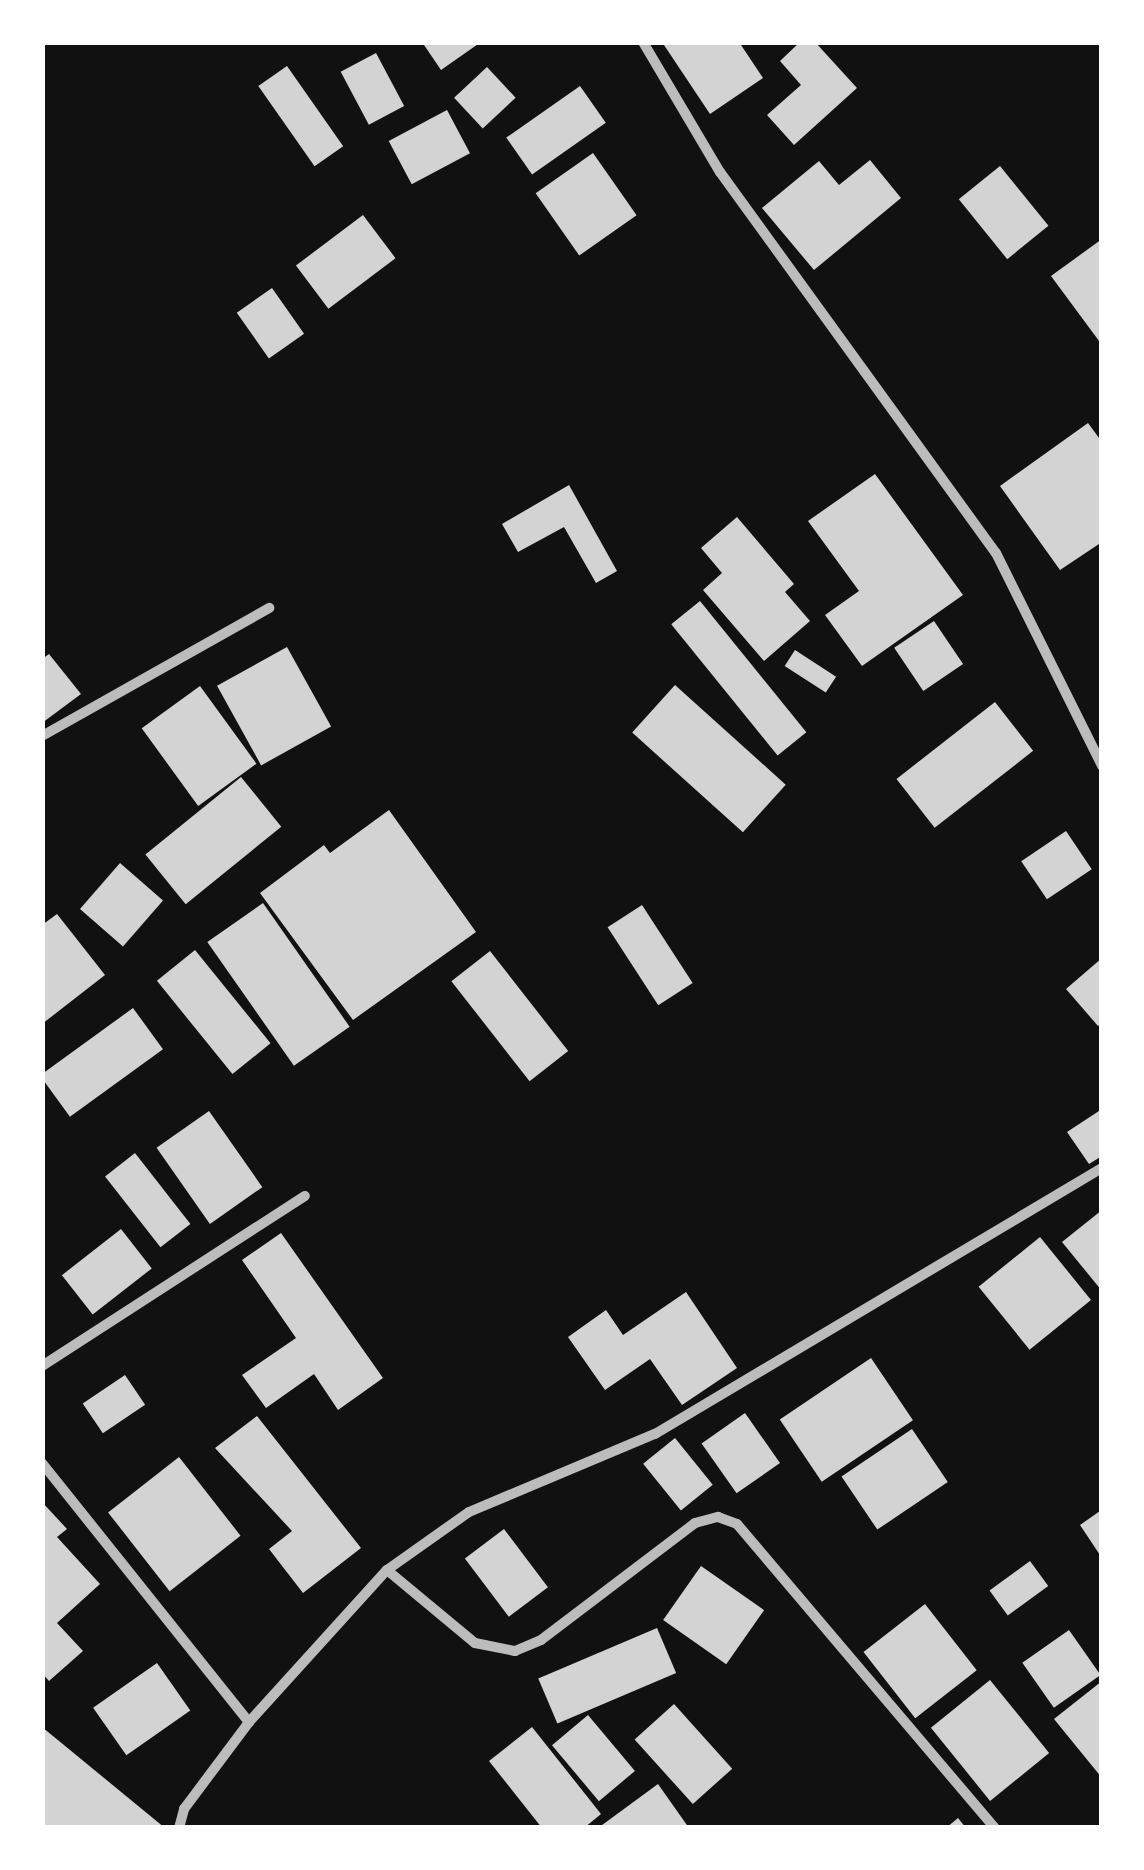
<!DOCTYPE html>
<html>
<head>
<meta charset="utf-8">
<style>
	body { margin:0 }
	#map { position:relative; width:1144px; height:1870px; overflow:hidden; background:#111; font-family:Overpass,sans-serif }
	div>[style] { position:absolute }
	[style*='--x'] { left:calc(var(--x)*1px); top:calc(var(--y)*1px); width:calc(var(--w)*1px); rotate:calc(var(--a)*1deg) }
	.building>* { inset:0; background:#d3d3d3; transform-origin:0 0 }
	.minor>* { height:10px; margin:-5px; padding:0 5px; transform-origin:5px; border-radius:5px; background:#bcbcbc }
	span { translate:-50% -50%; white-space:nowrap; text-align:center; line-height:1.15; -webkit-text-stroke:10px #fff; paint-order:stroke }
	.frame { position:absolute; inset:0; border:45px solid #fff; pointer-events:none }
</style>
</head>
<body>
<div id="map">
	<div class="building">
		<div style="clip-path:polygon(422px 42px,481px 42px,441px 70px)"></div>
		<div style="clip-path:polygon(662px 42px,739px 42px,763px 78px,710px 114px)"></div>
		<div style="clip-path:polygon(800px 42px,815px 42px,857px 88px,794px 145px,767px 115px,801px 85px,780px 61px)"></div>
		<div style="left:376px;top:53px;width:60px;height:40px;rotate:62deg"></div>
		<div style="left:287px;top:66px;width:98px;height:35px;rotate:55deg"></div>
		<div style="left:487px;top:67px;width:42px;height:45px;rotate:47deg"></div>
		<div style="left:580px;top:86px;width:45px;height:90px;rotate:55deg"></div>
		<div style="left:447px;top:110px;width:49px;height:66px;rotate:62deg"></div>
		<div style="left:593px;top:153px;width:76px;height:70px;rotate:55deg"></div>
		<div style="clip-path:polygon(870px 160px,901px 198px,814px 270px,762px 208px,819px 161px,839px 185px)"></div>
		<div style="left:1000px;top:166px;width:77px;height:53px;rotate:51deg"></div>
		<div style="left:363px;top:215px;width:54px;height:84px;rotate:53deg"></div>
		<div style="clip-path:polygon(1102px 239px,1102px 345px,1051px 276px)"></div>
		<div style="left:272px;top:288px;width:56px;height:43px;rotate:55deg"></div>
		<div style="clip-path:polygon(1088px 423px,1102px 442px,1102px 542px,1060px 570px,1000px 486px)"></div>
		<div style="clip-path:polygon(875px 474px,963px 595px,862px 666px,825px 615px,859px 591px,808px 521px)"></div>
		<div style="clip-path:polygon(569px 485px,617px 571px,596px 583px,564px 527px,518px 552px,502px 524px)"></div>
		<div style="clip-path:polygon(737px 517px,794px 584px,785px 592px,810px 621px,764px 661px,703px 590px,722px 573px,701px 548px)"></div>
		<div style="left:700px;top:601px;width:169px;height:37px;rotate:51deg"></div>
		<div style="left:934px;top:621px;width:52px;height:48px;rotate:56deg"></div>
		<div style="left:287px;top:647px;width:91px;height:80px;rotate:61deg"></div>
		<div style="left:795px;top:650px;width:49px;height:19px;rotate:33deg"></div>
		<div style="clip-path:polygon(49px 654px,81px 694px,42px 723px,42px 659px)"></div>
		<div style="left:675px;top:685px;width:149px;height:64px;rotate:42deg"></div>
		<div style="left:200px;top:686px;width:96px;height:72px;rotate:54deg"></div>
		<div style="left:995px;top:702px;width:62px;height:125px;rotate:52deg"></div>
		<div style="left:241px;top:777px;width:64px;height:123px;rotate:51deg"></div>
		<div style="clip-path:polygon(389px 810px,476px 932px,353px 1020px,260px 893px,324px 845px,330px 853px)"></div>
		<div style="left:1066px;top:831px;width:46px;height:54px;rotate:56deg"></div>
		<div style="left:120px;top:863px;width:57px;height:61px;rotate:41deg"></div>
		<div style="left:263px;top:903px;width:151px;height:68px;rotate:55deg"></div>
		<div style="left:642px;top:905px;width:93px;height:41px;rotate:57deg"></div>
		<div style="clip-path:polygon(57px 914px,105px 975px,42px 1024px,42px 925px)"></div>
		<div style="left:195px;top:950px;width:120px;height:49px;rotate:51deg"></div>
		<div style="left:490px;top:951px;width:127px;height:49px;rotate:52deg"></div>
		<div style="clip-path:polygon(1102px 958px,1102px 1023px,1098px 1026px,1066px 989px)"></div>
		<div style="left:133px;top:1008px;width:51px;height:115px;rotate:54deg"></div>
		<div style="clip-path:polygon(1102px 1109px,1102px 1156px,1089px 1164px,1067px 1132px)"></div>
		<div style="left:209px;top:1111px;width:93px;height:64px;rotate:55deg"></div>
		<div style="left:135px;top:1153px;width:90px;height:38px;rotate:52deg"></div>
		<div style="clip-path:polygon(1102px 1210px,1102px 1291px,1062px 1242px)"></div>
		<div style="left:121px;top:1229px;width:50px;height:75px;rotate:52deg"></div>
		<div style="clip-path:polygon(281px 1233px,383px 1378px,338px 1410px,314px 1374px,266px 1408px,242px 1375px,296px 1338px,242px 1260px)"></div>
		<div style="left:1040px;top:1237px;width:81px;height:79px;rotate:51deg"></div>
		<div style="clip-path:polygon(686px 1292px,737px 1368px,682px 1405px,650px 1359px,605px 1390px,568px 1337px,606px 1310px,623px 1335px)"></div>
		<div style="left:871px;top:1358px;width:75px;height:110px;rotate:56deg"></div>
		<div style="left:125px;top:1375px;width:36px;height:51px;rotate:56deg"></div>
		<div style="left:745px;top:1413px;width:61px;height:53px;rotate:55deg"></div>
		<div style="clip-path:polygon(257px 1416px,361px 1548px,303px 1593px,269px 1549px,292px 1531px,215px 1448px)"></div>
		<div style="left:912px;top:1429px;width:64px;height:85px;rotate:56deg"></div>
		<div style="left:675px;top:1438px;width:60px;height:41px;rotate:51deg"></div>
		<div style="left:179px;top:1457px;width:100px;height:90px;rotate:52deg"></div>
		<div style="clip-path:polygon(42px 1502px,67px 1529px,57px 1537px,100px 1584px,57px 1623px,83px 1651px,49px 1681px,42px 1673px)"></div>
		<div style="clip-path:polygon(1100px 1511px,1102px 1513px,1102px 1558px,1080px 1525px)"></div>
		<div style="left:504px;top:1529px;width:73px;height:49px;rotate:53deg"></div>
		<div style="left:1030px;top:1561px;width:31px;height:50px;rotate:54deg"></div>
		<div style="left:701px;top:1566px;width:77px;height:66px;rotate:35deg"></div>
		<div style="left:925px;top:1604px;width:84px;height:78px;rotate:52deg"></div>
		<div style="left:657px;top:1628px;width:49px;height:129px;rotate:67deg"></div>
		<div style="left:1069px;top:1630px;width:55px;height:57px;rotate:55deg"></div>
		<div style="left:157px;top:1663px;width:58px;height:78px;rotate:55deg"></div>
		<div style="left:990px;top:1680px;width:94px;height:76px;rotate:51deg"></div>
		<div style="clip-path:polygon(1102px 1681px,1102px 1778px,1054px 1719px)"></div>
		<div style="left:674px;top:1704px;width:87px;height:53px;rotate:48deg"></div>
		<div style="left:588px;top:1715px;width:73px;height:47px;rotate:50deg"></div>
		<div style="clip-path:polygon(42px 1727px,165px 1828px,42px 1828px)"></div>
		<div style="clip-path:polygon(532px 1727px,601px 1814px,584px 1828px,542px 1828px,489px 1761px)"></div>
		<div style="clip-path:polygon(658px 1784px,689px 1828px,598px 1828px)"></div>
		<div style="clip-path:polygon(958px 1818px,966px 1828px,946px 1828px)"></div>
	</div>
	<div class="minor">
		<div style="--x:643;--y:42;--w:151;--a:59.4"></div>
		<div style="--x:720;--y:172;--w:470;--a:54.1"></div>
		<div style="--x:996;--y:553;--w:238;--a:63.5"></div>
		<div style="--x:42;--y:736;--w:261;--a:-29.4"></div>
		<div style="--x:42;--y:1366;--w:313;--a:-32.9"></div>
		<div style="--x:42;--y:1463;--w:332;--a:51.4"></div>
		<div style="--x:387;--y:1570;--w:114;--a:39.7"></div>
		<div style="--x:475;--y:1643;--w:41;--a:11.3"></div>
		<div style="--x:515;--y:1651;--w:28;--a:-23"></div>
		<div style="--x:541;--y:1640;--w:193;--a:-37.2"></div>
		<div style="--x:695;--y:1523;--w:24;--a:-15"></div>
		<div style="--x:718;--y:1517;--w:20;--a:20"></div>
		<div style="--x:737;--y:1524;--w:399;--a:49.7"></div>
		<div style="--x:179;--y:1828;--w:20;--a:-75"></div>
		<div style="--x:184;--y:1809;--w:109;--a:-53.2"></div>
		<div style="--x:249;--y:1722;--w:205;--a:-47.8"></div>
		<div style="--x:387;--y:1570;--w:100;--a:-35.3"></div>
		<div style="--x:469;--y:1512;--w:202;--a:-22.8"></div>
		<div style="--x:655;--y:1434;--w:520;--a:-30.76"></div>
	</div>
	<div class="frame"></div>
</div>
</body>
</html>
